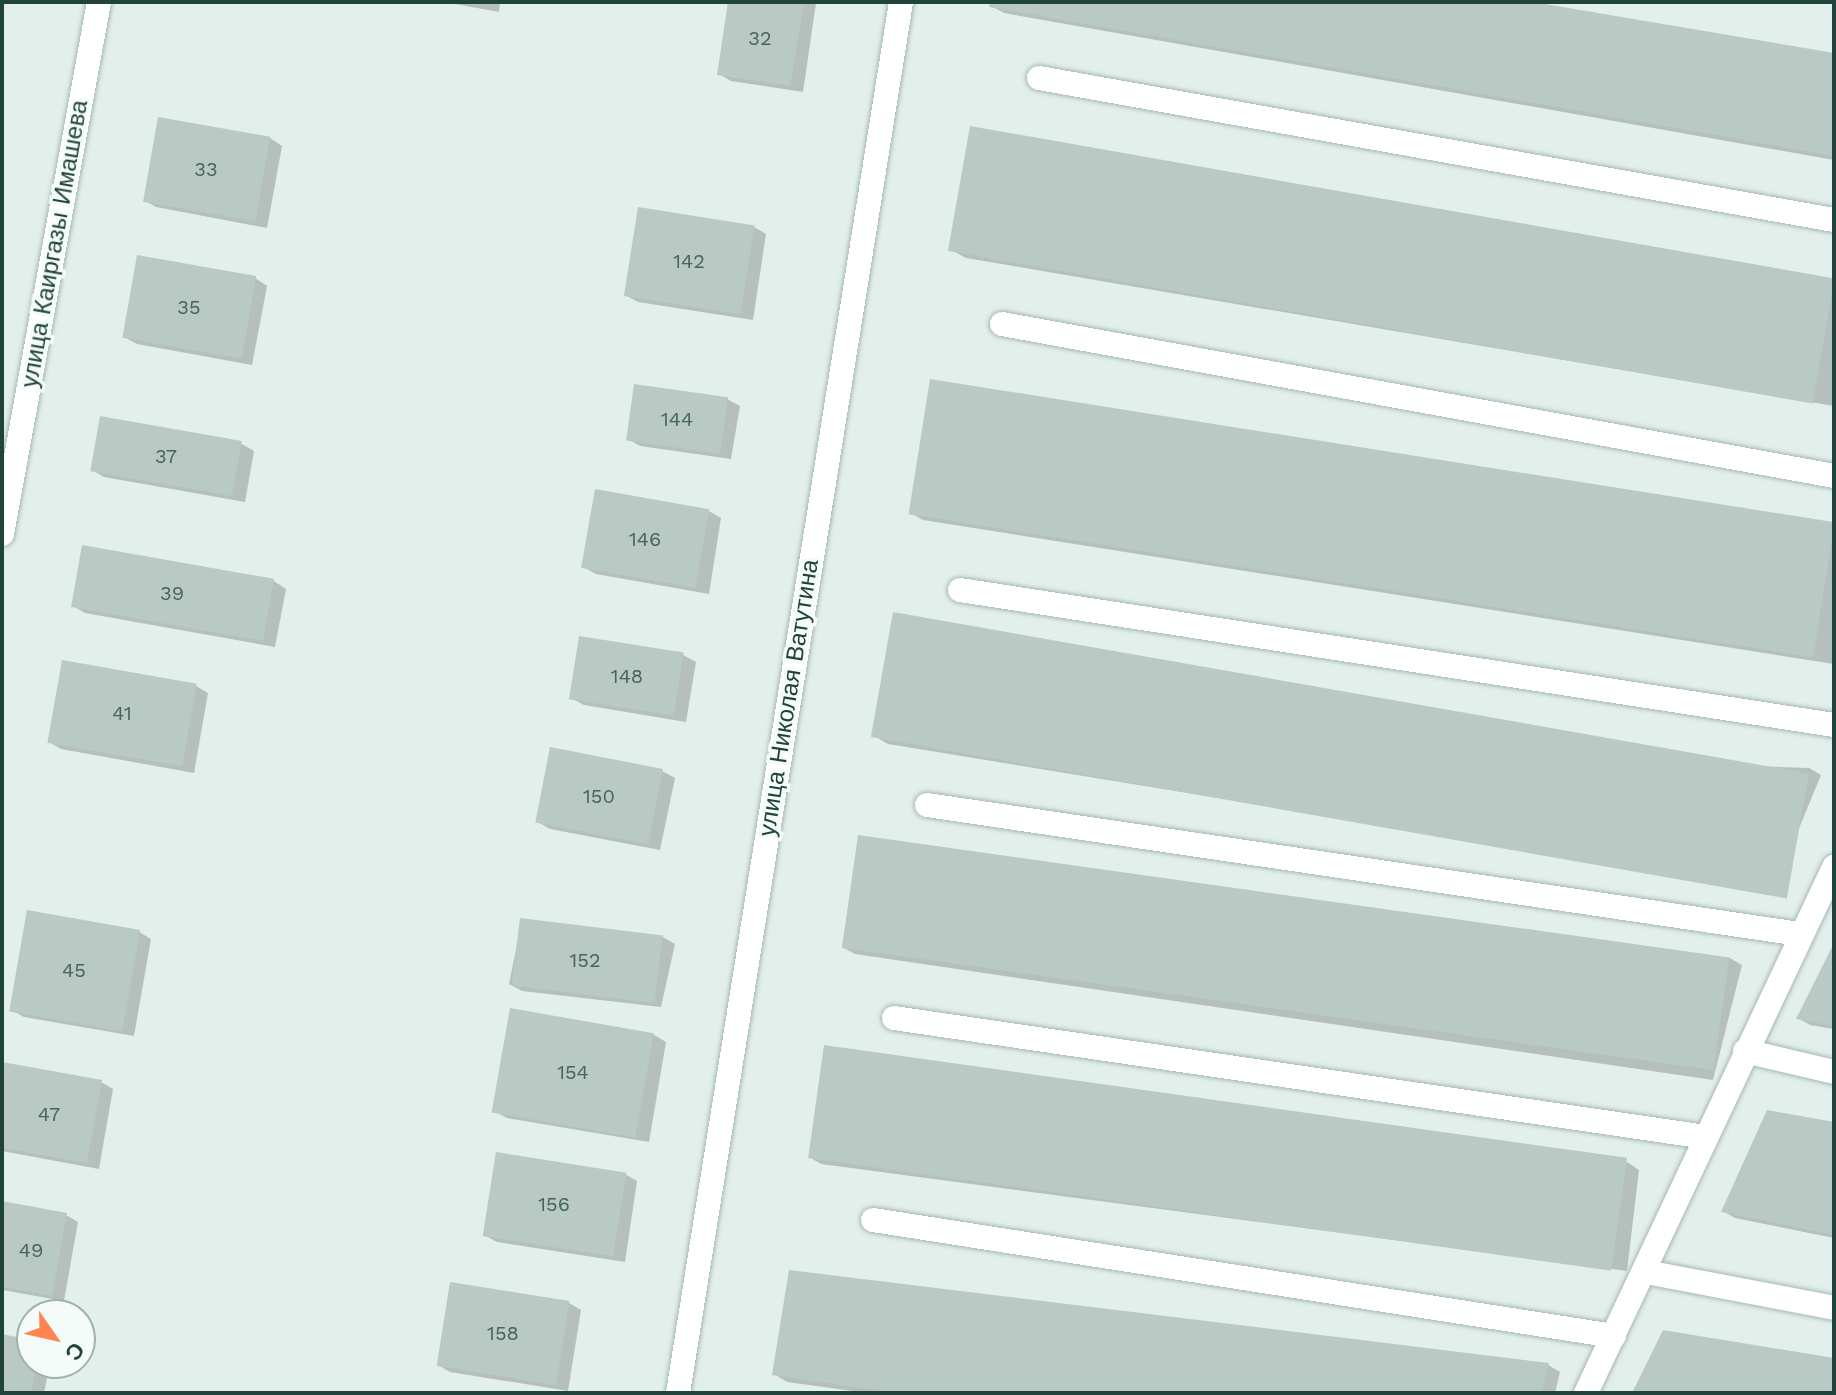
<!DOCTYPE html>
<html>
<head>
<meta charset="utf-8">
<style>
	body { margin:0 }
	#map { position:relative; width:1836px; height:1395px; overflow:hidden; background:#e3efea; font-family:"Work Sans",sans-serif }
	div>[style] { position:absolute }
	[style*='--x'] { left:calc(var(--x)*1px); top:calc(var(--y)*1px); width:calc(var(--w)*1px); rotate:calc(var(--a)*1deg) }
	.shadow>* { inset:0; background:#0003 }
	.building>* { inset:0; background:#b8cac3; transform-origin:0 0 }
	.roads { filter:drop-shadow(0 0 2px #a5b8b2) drop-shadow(0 0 2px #a5b8b2) }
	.minor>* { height:24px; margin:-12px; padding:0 12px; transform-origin:12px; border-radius:12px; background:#fff }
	span { translate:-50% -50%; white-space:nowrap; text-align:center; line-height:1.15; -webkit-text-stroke:7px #f5fbf8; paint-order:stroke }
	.number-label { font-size:20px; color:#46655d }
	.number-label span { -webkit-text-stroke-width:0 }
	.street-label { font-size:24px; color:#20433b }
	.frame { position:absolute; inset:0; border:4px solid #20433b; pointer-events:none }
	.north { position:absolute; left:16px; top:1299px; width:80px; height:80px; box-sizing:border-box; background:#f5fbf8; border:2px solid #a0b1ac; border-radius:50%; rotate:124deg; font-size:22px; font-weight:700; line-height:32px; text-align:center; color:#20433b }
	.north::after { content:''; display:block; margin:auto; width:28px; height:36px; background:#ff8451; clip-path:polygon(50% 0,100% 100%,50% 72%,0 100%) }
</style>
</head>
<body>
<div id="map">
	<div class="shadow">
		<div style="clip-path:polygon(444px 2px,500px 2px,499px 12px)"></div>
		<div style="clip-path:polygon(730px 2px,816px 3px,803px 92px,731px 81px,719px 74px)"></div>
		<div style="clip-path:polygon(992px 2px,1521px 2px,1834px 55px,1834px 160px,1004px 13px,991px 6px)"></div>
		<div style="clip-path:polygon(270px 138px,282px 146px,267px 228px,156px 207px,144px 200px)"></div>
		<div style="clip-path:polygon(754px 227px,766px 234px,753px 320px,638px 302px,625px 295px)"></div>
		<div style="clip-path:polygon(953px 251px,1834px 286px,1834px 406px,966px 258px)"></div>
		<div style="clip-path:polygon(255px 278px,267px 286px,252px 365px,137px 344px,124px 337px)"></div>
		<div style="clip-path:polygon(727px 399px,740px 406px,731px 459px,640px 446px,628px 439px)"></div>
		<div style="clip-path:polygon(101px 418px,242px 444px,254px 451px,245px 502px,104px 477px,92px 470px)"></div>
		<div style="clip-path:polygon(596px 491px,709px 511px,721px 518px,709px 594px,596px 574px,583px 567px)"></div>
		<div style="clip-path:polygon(911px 513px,1834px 528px,1834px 664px,923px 520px)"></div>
		<div style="clip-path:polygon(274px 581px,286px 589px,275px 647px,85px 613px,73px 606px)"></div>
		<div style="clip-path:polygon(683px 655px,696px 662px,686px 722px,584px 705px,571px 698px)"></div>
		<div style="clip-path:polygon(196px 686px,208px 693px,194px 773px,61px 749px,49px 742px)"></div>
		<div style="clip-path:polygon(876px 737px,1809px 768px,1821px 775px,1774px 889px,888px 744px)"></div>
		<div style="clip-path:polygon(662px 771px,675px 778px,660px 850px,550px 829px,538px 822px)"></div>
		<div style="clip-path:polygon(859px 838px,1730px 958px,1742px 965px,1713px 1080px,855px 954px,842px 947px)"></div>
		<div style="clip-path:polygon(522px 920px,663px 937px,675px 944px,661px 1007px,522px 991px,509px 984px)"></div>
		<div style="clip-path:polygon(139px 932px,151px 939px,134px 1036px,24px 1017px,11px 1010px)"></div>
		<div style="clip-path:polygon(1834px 947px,1834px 1029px,1810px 1025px,1798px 1018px)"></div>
		<div style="clip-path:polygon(654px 1035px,666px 1042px,649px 1142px,507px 1118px,494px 1111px)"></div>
		<div style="clip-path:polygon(2px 1067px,101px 1082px,113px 1089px,99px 1169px,2px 1151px)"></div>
		<div style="clip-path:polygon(1834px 1124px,1834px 1238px,1735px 1218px,1723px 1211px)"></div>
		<div style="clip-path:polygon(809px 1157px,1627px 1162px,1639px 1170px,1627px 1271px,821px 1164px)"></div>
		<div style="clip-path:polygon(625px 1174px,637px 1181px,625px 1262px,497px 1242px,484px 1235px)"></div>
		<div style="clip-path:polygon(2px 1203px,66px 1215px,78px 1222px,64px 1301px,2px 1290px)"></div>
		<div style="clip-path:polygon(569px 1303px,581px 1310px,568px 1391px,450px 1372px,438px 1365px)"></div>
		<div style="clip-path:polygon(2px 1336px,32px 1342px,32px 1363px,50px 1363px,44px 1393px,2px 1393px)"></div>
		<div style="clip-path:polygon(1548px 1365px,1560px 1372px,1555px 1393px,867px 1393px,787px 1382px,774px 1374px)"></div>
	</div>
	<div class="building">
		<div style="clip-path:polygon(728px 2px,804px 2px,790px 86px,717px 75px)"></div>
		<div style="clip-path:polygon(990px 2px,1533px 2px,1834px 53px,1834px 156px,989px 7px)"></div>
		<div style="left:158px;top:117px;width:114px;height:86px;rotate:10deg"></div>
		<div style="left:970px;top:126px;width:878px;height:127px;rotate:10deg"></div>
		<div style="left:638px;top:207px;width:118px;height:90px;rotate:9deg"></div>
		<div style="left:137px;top:255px;width:121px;height:84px;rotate:10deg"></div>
		<div style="left:930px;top:379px;width:916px;height:137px;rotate:9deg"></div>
		<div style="left:634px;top:384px;width:95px;height:57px;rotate:8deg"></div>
		<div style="left:100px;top:416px;width:144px;height:56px;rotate:10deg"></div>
		<div style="left:595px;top:489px;width:116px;height:80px;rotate:10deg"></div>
		<div style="left:82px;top:545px;width:195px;height:63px;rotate:10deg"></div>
		<div style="left:893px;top:612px;width:930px;height:127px;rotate:10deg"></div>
		<div style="left:579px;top:636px;width:106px;height:64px;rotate:9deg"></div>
		<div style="left:62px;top:660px;width:137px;height:84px;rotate:10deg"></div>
		<div style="left:550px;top:747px;width:115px;height:77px;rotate:11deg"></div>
		<div style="left:858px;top:835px;width:880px;height:114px;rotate:8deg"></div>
		<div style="left:27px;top:910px;width:115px;height:103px;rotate:10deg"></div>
		<div style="left:520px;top:918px;width:144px;height:68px;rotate:7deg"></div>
		<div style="clip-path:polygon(1834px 943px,1834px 1026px,1796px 1019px)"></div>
		<div style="left:510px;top:1008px;width:146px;height:106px;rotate:10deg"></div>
		<div style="left:824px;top:1045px;width:811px;height:114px;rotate:8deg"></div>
		<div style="clip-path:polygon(2px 1062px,102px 1080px,87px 1163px,2px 1148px)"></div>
		<div style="clip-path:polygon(1767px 1110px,1834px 1122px,1834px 1235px,1721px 1212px)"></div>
		<div style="left:496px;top:1152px;width:132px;height:85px;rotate:9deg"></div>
		<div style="clip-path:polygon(2px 1201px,67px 1213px,52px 1296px,2px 1287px)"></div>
		<div style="clip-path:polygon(789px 1270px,1549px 1363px,1541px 1393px,895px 1393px,772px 1375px)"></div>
		<div style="left:450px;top:1282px;width:121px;height:85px;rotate:9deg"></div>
		<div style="clip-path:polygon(1663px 1330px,1834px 1358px,1834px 1393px,1632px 1393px)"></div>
		<div style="clip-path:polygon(2px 1334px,32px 1340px,32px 1363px,37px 1363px,31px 1393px,2px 1393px)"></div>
	</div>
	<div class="roads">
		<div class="minor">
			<div style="--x:1039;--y:78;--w:808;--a:10.13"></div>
			<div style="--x:1002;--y:324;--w:846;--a:10.35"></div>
			<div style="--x:2;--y:534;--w:541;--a:-79.67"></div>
			<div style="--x:960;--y:590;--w:884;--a:8.78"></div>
			<div style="--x:927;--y:805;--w:882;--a:8.41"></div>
			<div style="--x:894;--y:1018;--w:821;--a:8.34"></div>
			<div style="--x:1745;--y:1051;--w:91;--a:13.3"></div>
			<div style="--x:873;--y:1220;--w:750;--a:8.9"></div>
			<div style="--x:1646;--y:1272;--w:191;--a:10.8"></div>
			<div style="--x:678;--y:1393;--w:1409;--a:-80.89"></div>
			<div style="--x:1586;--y:1393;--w:582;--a:-64.76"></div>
		</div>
	</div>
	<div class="number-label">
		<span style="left:760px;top:38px">32</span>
		<span style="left:206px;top:169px">33</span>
		<span style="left:689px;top:261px">142</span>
		<span style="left:189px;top:307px">35</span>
		<span style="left:677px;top:419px">144</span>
		<span style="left:166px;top:456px">37</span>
		<span style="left:645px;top:539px">146</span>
		<span style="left:172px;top:593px">39</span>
		<span style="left:627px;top:676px">148</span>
		<span style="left:122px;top:713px">41</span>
		<span style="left:599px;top:796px">150</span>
		<span style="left:585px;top:960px">152</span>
		<span style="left:74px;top:970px">45</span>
		<span style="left:573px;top:1072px">154</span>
		<span style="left:49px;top:1114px">47</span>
		<span style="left:554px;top:1204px">156</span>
		<span style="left:31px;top:1250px">49</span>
		<span style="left:503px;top:1333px">158</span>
	</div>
	<div class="street-label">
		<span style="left:55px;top:244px;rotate:-80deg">улица Каиргазы Имашева</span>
		<span style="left:789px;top:698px;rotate:-81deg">улица Николая Ватутина</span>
	</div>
	<div class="frame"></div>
	<div class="north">С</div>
</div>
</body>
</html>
